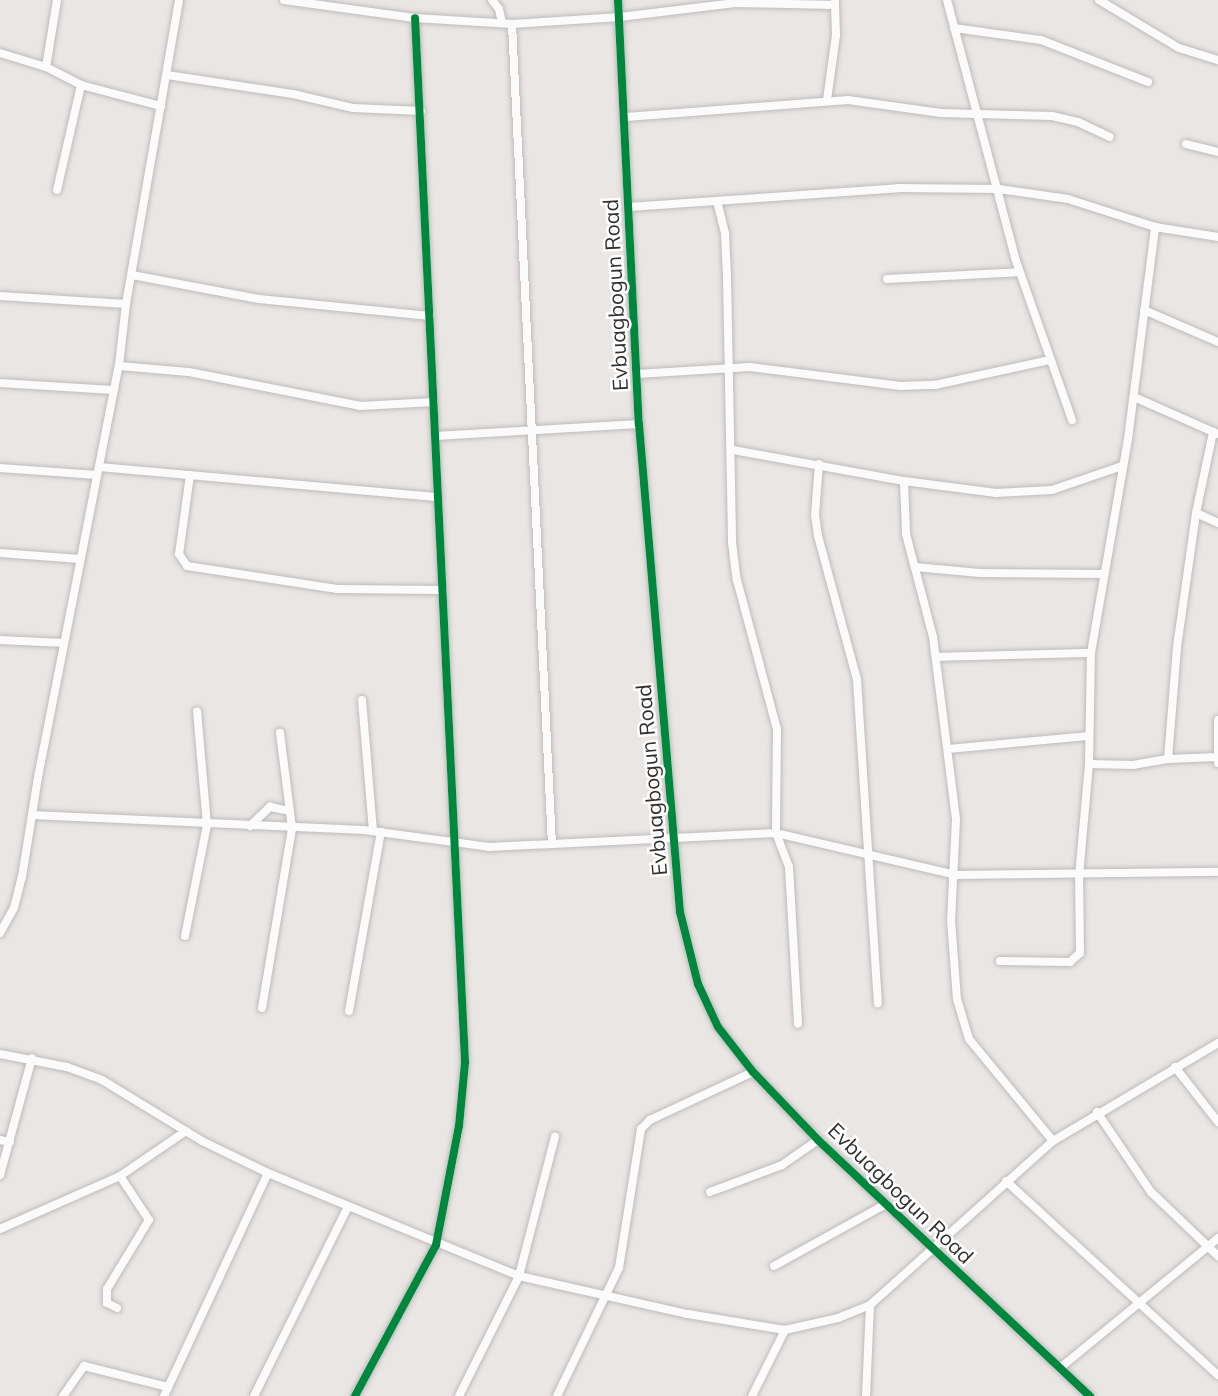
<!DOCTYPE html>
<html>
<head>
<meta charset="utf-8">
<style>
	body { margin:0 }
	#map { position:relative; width:1218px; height:1396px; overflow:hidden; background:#e9e6e4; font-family:Mulish,sans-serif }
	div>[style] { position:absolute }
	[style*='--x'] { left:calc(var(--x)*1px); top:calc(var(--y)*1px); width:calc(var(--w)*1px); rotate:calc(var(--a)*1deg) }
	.roads { filter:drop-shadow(0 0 2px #bebbba) drop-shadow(0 0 2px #bebbba) }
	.street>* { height:8px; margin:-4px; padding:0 4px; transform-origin:4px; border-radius:4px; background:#fcfbfb }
	.cycleway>* { height:8px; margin:-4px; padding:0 4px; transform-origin:4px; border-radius:4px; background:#00873e }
	span { translate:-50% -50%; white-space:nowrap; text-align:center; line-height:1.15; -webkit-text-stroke:5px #fff; paint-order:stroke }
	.street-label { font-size:21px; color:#32302f }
</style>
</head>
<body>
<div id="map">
	<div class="roads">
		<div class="street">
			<div style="--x:57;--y:0;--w:68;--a:99.3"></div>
			<div style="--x:46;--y:67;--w:39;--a:27"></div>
			<div style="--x:81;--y:85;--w:83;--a:14.7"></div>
			<div style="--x:284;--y:0;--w:132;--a:7.8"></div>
			<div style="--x:415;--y:18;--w:97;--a:3.5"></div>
			<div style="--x:512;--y:24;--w:108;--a:-3.7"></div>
			<div style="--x:620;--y:17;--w:116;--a:-6.9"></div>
			<div style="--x:735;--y:3;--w:100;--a:1.1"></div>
			<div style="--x:492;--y:0;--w:11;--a:52"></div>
			<div style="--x:499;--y:9;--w:14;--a:78"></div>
			<div style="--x:618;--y:0;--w:425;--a:87.2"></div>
			<div style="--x:639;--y:424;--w:490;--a:85.2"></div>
			<div style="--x:680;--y:912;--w:74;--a:76"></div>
			<div style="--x:698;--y:984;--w:47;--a:65.1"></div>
			<div style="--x:718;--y:1027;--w:57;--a:52.1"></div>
			<div style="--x:753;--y:1072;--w:94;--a:46.3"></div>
			<div style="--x:818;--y:1140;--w:374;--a:43.3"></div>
			<div style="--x:947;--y:0;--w:267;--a:75.2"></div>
			<div style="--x:1015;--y:258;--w:172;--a:70.6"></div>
			<div style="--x:1099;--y:0;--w:93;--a:31"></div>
			<div style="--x:1179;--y:48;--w:41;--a:17.1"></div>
			<div style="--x:512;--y:24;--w:821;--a:87.21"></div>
			<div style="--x:954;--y:28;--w:88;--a:7.9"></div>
			<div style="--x:1041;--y:40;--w:115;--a:21.4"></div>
			<div style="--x:0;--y:53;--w:48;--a:16.9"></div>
			<div style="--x:167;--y:75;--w:127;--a:8.6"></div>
			<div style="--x:293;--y:94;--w:62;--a:13.1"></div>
			<div style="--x:353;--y:108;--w:68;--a:2.5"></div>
			<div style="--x:827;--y:100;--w:66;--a:-82.1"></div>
			<div style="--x:836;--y:35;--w:35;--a:-92"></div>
			<div style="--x:626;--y:117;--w:223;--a:-4.4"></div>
			<div style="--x:848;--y:100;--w:94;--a:8"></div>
			<div style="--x:941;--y:113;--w:111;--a:1.5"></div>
			<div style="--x:1052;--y:116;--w:27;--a:13"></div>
			<div style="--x:1078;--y:122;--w:35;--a:25"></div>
			<div style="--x:1186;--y:144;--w:33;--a:14"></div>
			<div style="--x:57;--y:190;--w:108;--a:-77.1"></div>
			<div style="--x:717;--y:201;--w:34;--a:76"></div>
			<div style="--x:725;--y:234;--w:43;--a:87.3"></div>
			<div style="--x:727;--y:277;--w:265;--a:88.9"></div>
			<div style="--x:732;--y:542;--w:38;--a:83"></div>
			<div style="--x:737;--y:580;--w:154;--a:75"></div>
			<div style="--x:777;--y:729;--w:104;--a:90.6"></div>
			<div style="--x:776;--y:833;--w:36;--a:69"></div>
			<div style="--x:789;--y:867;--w:157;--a:86.7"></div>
			<div style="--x:629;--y:207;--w:270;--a:-4"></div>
			<div style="--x:898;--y:188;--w:101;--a:0.6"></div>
			<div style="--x:999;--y:189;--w:70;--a:8.2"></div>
			<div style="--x:1068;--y:199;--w:91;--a:17.8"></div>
			<div style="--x:1155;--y:227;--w:64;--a:9"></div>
			<div style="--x:132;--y:275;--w:129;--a:10.7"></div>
			<div style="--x:259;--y:299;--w:172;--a:5.7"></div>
			<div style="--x:887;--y:279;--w:132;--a:-3"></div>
			<div style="--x:0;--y:296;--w:126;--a:3.6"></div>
			<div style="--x:1144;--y:310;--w:81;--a:23.4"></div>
			<div style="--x:119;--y:366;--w:70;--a:4.9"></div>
			<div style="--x:189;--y:372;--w:174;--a:11.2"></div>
			<div style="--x:360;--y:406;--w:74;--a:-3.1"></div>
			<div style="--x:637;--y:374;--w:113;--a:-3.5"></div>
			<div style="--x:750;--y:367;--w:152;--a:7.2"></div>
			<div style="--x:901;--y:386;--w:34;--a:-2"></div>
			<div style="--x:935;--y:385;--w:118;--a:-12.3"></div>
			<div style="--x:0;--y:383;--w:113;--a:3.5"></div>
			<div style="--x:1134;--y:397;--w:92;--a:23.8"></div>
			<div style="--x:435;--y:436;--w:204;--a:-3.4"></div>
			<div style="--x:733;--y:450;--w:174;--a:10.3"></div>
			<div style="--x:904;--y:481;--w:93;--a:7.4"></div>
			<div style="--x:996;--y:493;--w:56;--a:-3.1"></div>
			<div style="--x:1052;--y:490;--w:74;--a:-18.9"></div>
			<div style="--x:819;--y:464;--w:51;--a:94.5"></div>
			<div style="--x:815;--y:515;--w:21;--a:82"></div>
			<div style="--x:818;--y:536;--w:149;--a:74.8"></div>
			<div style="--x:857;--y:680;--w:324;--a:86.3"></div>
			<div style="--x:99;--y:467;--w:338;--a:5.1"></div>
			<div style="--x:0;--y:468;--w:97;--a:4.1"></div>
			<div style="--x:190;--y:475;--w:80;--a:97.9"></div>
			<div style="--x:179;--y:554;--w:14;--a:56"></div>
			<div style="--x:187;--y:566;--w:152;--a:8.7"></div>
			<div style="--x:337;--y:589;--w:104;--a:0.6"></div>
			<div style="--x:904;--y:481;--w:53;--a:87.8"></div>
			<div style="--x:906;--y:534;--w:106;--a:75.3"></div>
			<div style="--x:933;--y:637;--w:183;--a:82.8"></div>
			<div style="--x:956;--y:819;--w:101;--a:92.8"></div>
			<div style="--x:951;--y:920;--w:79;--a:85.7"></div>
			<div style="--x:957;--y:999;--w:42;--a:73.3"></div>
			<div style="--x:969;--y:1039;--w:132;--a:50.5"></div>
			<div style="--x:1196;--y:513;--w:24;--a:24"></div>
			<div style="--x:0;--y:553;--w:80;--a:4.3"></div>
			<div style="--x:915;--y:567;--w:65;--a:5.3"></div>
			<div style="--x:980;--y:573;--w:122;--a:0.5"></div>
			<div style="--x:0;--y:640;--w:64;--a:2.7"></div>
			<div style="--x:936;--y:657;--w:155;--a:-1.5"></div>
			<div style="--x:362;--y:700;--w:131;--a:85.2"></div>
			<div style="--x:1218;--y:720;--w:43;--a:90"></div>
			<div style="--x:948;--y:749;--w:142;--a:-5.3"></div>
			<div style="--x:1168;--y:759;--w:49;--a:-2.3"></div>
			<div style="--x:1089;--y:764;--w:44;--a:1.3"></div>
			<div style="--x:1133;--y:765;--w:36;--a:-10"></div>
			<div style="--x:1168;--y:759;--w:112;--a:-85.4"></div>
			<div style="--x:1177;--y:647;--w:135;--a:-81.9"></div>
			<div style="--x:1196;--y:513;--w:83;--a:-78.1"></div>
			<div style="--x:32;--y:815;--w:332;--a:2.6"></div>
			<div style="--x:364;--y:830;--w:126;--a:7.7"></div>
			<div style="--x:489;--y:847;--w:287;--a:-2.8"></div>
			<div style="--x:776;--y:833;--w:185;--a:13.1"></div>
			<div style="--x:956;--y:875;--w:262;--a:-0.7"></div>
			<div style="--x:250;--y:826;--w:28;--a:-44"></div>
			<div style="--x:270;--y:807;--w:20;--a:11"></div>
			<div style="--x:0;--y:933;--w:29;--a:-61"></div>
			<div style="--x:14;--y:908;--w:32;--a:-76"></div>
			<div style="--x:22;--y:877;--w:101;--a:-80.9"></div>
			<div style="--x:38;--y:777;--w:419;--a:-78.9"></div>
			<div style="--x:119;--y:366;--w:62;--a:-83.6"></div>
			<div style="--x:126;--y:304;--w:309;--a:-80.1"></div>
			<div style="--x:185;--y:936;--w:113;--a:-78.8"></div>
			<div style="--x:207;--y:825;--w:114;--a:-95"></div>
			<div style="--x:1000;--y:961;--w:70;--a:0.8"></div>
			<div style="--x:1070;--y:962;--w:13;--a:-42"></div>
			<div style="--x:1080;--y:953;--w:77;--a:-90.7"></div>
			<div style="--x:1079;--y:876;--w:112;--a:-84.9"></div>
			<div style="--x:1089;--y:764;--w:111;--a:-89"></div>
			<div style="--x:1091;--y:653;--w:217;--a:-80.2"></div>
			<div style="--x:1128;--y:439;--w:214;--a:-82.7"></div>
			<div style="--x:262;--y:1008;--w:182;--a:-80.5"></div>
			<div style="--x:292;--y:828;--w:96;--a:-97.2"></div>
			<div style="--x:349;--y:1011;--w:182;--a:-79.9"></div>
			<div style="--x:0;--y:1054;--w:68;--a:11"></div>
			<div style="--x:67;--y:1067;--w:37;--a:20"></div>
			<div style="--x:102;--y:1080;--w:117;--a:31.4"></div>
			<div style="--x:202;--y:1141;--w:73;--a:25.9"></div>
			<div style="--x:268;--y:1173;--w:271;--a:22.3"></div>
			<div style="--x:519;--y:1276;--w:173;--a:12.7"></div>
			<div style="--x:688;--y:1314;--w:98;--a:9.4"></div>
			<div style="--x:785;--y:1330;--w:54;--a:-12.8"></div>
			<div style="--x:838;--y:1318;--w:35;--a:-22"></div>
			<div style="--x:870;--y:1305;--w:246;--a:-41.9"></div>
			<div style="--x:1053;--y:1141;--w:192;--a:-30.7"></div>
			<div style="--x:1175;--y:1067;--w:70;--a:52"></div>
			<div style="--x:1097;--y:1112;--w:97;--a:56"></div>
			<div style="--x:1151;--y:1192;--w:93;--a:43.7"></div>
			<div style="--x:0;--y:1140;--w:10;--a:11"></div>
			<div style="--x:0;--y:1175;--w:121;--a:-74.7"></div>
			<div style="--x:1006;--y:1181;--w:287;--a:42.5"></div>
			<div style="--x:710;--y:1192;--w:77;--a:-20.6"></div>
			<div style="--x:782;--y:1165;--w:44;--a:-34.8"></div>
			<div style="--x:0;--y:1229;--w:131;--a:-23.8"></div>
			<div style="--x:120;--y:1176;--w:80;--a:-34.3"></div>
			<div style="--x:774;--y:1266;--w:128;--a:-29"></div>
			<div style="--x:117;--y:1308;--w:11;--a:-153"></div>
			<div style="--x:107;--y:1303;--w:14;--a:-90"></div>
			<div style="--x:107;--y:1289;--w:81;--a:-58.7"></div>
			<div style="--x:149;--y:1220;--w:53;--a:-123.4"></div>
			<div style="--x:1060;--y:1368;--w:205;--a:-39.4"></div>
			<div style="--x:63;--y:1396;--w:37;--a:-55"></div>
			<div style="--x:84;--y:1366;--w:87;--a:14"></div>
			<div style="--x:164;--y:1396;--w:246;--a:-65"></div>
			<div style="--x:254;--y:1396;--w:211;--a:-63.6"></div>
			<div style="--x:355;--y:1396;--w:171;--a:-61.8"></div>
			<div style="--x:436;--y:1245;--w:121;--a:-79.1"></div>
			<div style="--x:459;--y:1126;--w:64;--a:-84.6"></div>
			<div style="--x:465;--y:1062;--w:1045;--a:-92.74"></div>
			<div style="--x:459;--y:1396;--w:134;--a:-63.4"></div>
			<div style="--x:519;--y:1276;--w:144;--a:-75.5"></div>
			<div style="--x:557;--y:1396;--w:142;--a:-64.2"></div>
			<div style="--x:619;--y:1268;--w:141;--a:-81"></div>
			<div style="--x:641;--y:1129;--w:13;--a:-45"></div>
			<div style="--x:650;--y:1120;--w:114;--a:-25"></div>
			<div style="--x:752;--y:1396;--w:74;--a:-63.4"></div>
			<div style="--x:866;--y:1396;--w:91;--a:-87.5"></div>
		</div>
	</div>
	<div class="cycleway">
		<div style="--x:618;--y:0;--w:425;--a:87.2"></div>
		<div style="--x:639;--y:424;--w:490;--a:85.2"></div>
		<div style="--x:680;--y:912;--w:74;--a:76"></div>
		<div style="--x:698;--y:984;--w:47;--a:65.1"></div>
		<div style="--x:718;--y:1027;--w:57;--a:52.1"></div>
		<div style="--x:753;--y:1072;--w:94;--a:46.3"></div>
		<div style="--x:818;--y:1140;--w:374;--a:43.3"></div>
		<div style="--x:355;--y:1396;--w:171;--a:-61.8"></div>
		<div style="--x:436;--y:1245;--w:121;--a:-79.1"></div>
		<div style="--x:459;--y:1126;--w:64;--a:-84.6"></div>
		<div style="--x:465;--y:1062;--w:1045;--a:-92.74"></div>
	</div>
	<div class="street-label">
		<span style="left:615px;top:295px;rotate:-93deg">Evbuagbogun Road</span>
		<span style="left:651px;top:780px;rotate:-95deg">Evbuagbogun Road</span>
		<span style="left:901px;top:1193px;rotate:44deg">Evbuagbogun Road</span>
	</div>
</div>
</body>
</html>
